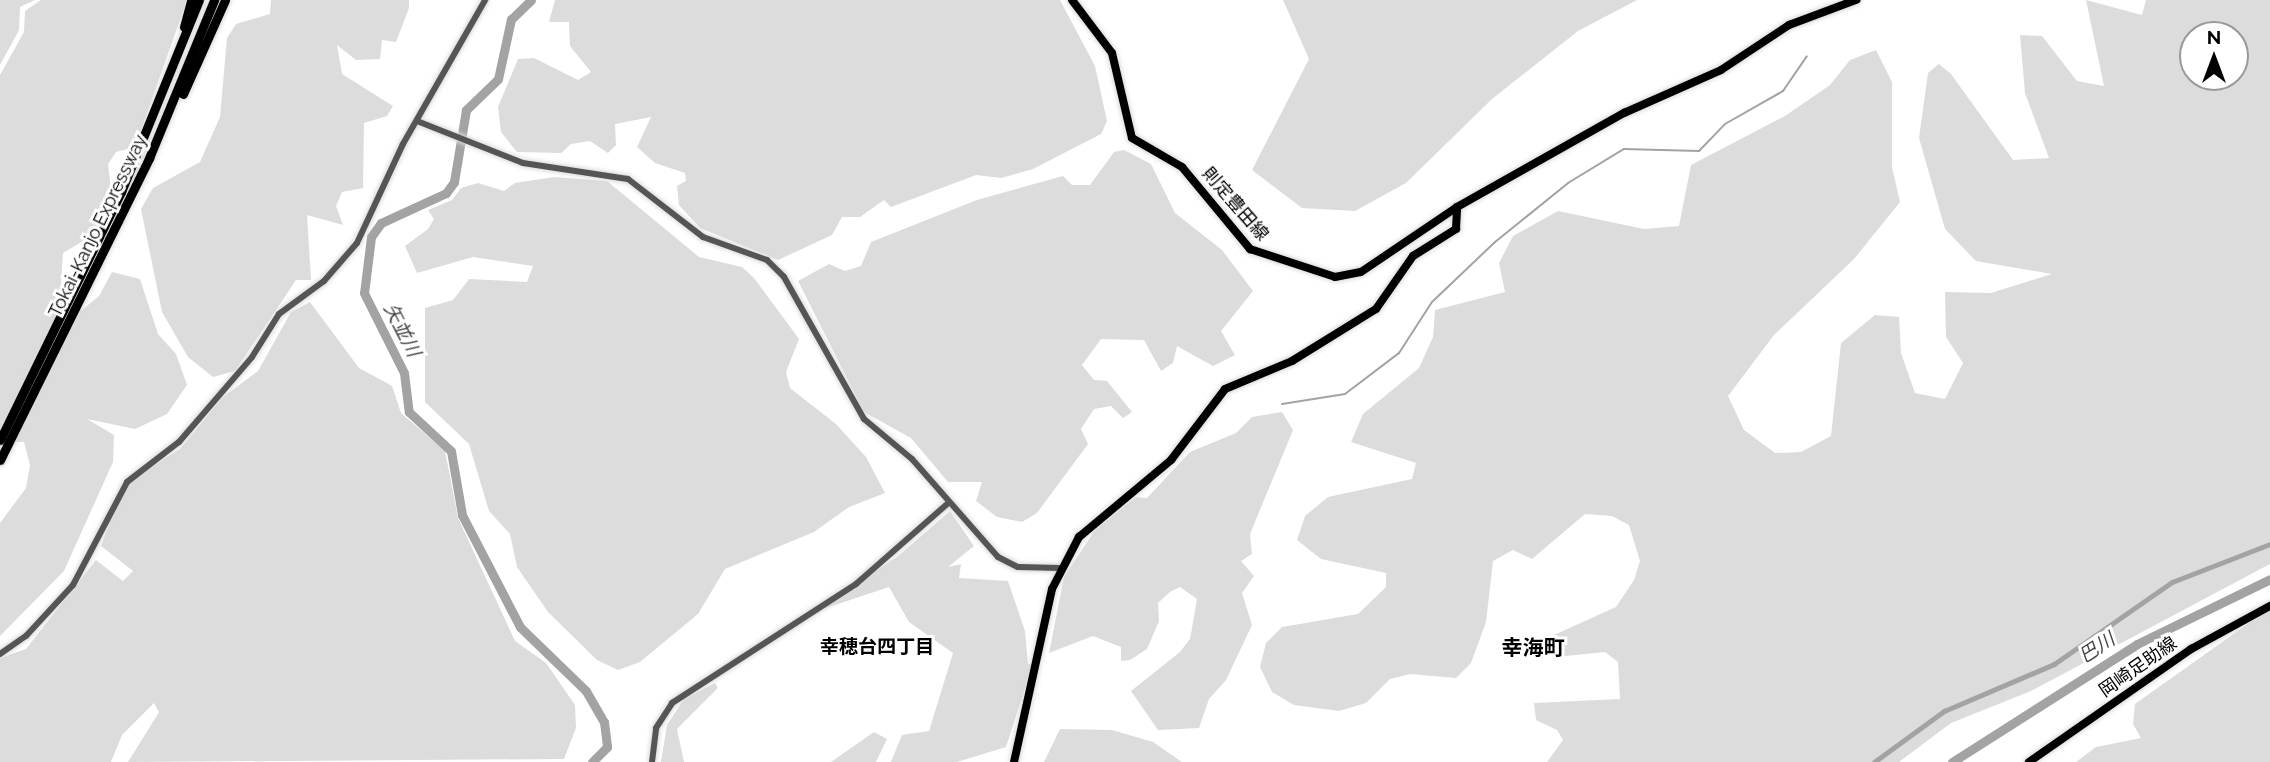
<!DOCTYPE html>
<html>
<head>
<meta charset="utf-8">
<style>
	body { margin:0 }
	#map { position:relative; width:2270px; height:762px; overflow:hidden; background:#fff; font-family:Raleway,"Noto Sans JP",sans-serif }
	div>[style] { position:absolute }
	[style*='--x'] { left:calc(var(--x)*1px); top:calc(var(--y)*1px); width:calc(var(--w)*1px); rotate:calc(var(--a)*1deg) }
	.green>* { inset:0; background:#dcdcdc }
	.stream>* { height:2px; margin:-1px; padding:0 1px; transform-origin:1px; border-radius:1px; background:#a3a3a3 }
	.canal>* { height:5px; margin:-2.5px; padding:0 2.5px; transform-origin:2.5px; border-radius:2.5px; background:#a3a3a3 }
	.river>* { height:9px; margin:-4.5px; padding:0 4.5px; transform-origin:4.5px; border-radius:4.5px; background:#a3a3a3 }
	.roads { filter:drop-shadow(0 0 2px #dbdbdb) drop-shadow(0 0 2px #dbdbdb) }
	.minor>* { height:6px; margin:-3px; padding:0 3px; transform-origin:3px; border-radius:3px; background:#555 }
	.major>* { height:8px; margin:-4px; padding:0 4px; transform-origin:4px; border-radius:4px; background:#000 }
	.highway>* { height:9px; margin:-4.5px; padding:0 4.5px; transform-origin:4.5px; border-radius:4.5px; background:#000 }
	span { translate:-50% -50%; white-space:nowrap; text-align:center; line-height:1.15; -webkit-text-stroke:6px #fff; paint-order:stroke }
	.street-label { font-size:18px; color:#000 }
	.water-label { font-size:19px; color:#444; font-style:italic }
	.neighbourhood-label { font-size:19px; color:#000; font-weight:700 }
	.quarter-label { font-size:21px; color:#000; font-weight:700 }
	.north { position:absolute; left:2179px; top:21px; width:70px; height:70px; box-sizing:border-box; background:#fff; border:2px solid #999; border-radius:50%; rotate:0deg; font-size:19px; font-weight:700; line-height:28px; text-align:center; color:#000 }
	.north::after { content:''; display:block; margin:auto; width:24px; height:32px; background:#000; clip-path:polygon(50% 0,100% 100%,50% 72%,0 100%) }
</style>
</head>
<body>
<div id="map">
	<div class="green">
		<div style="clip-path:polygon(0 0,35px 0,20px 7px,19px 30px,0 65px)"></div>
		<div style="clip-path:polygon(41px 0,187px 0,135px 147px,116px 152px,108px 164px,112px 197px,95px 234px,63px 253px,60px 298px,82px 310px,99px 296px,112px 272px,140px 279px,158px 334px,176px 354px,187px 385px,167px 414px,135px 429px,87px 419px,114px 435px,113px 462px,64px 571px,0 636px,0 523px,26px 488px,30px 465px,24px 442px,0 442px,0 75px,24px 32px,25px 11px)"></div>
		<div style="clip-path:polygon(271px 0,409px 0,409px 8px,396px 42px,382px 40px,380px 59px,356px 60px,337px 45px,342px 74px,393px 106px,387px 116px,364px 123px,363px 188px,342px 192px,336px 206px,343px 225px,307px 215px,311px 280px,296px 280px,235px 371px,213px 377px,188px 357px,162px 312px,141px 209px,153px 188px,200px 162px,220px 117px,227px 38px,236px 24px,270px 14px)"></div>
		<div style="clip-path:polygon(555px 0,1060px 0,1095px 66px,1107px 121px,1101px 134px,1033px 169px,1001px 178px,976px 175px,891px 207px,884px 200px,860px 217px,842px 217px,832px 235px,778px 260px,700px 228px,679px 205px,677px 186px,686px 181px,685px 173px,655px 163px,637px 147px,651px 117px,615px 124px,616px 145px,608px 153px,590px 141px,571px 144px,561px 153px,517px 152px,501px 132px,498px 107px,518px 59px,534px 58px,578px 80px,591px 72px,570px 46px,569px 22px,549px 22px)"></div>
		<div style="clip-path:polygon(1283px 0,1637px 0,1578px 31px,1492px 99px,1406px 183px,1355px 211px,1302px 208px,1252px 170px,1309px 59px)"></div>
		<div style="clip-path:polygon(evenodd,2086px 0,2142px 15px,2146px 0,2270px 0,2270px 564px,2031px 691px,1951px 723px,1899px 762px,1547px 762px,1563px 740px,1557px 730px,1536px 720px,1534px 703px,1620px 699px,1618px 662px,1605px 652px,1566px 656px,1538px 651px,1534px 644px,1616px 607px,1634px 580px,1640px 561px,1629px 525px,1612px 516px,1585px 514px,1532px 559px,1513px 550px,1493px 561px,1486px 622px,1471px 663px,1456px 678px,1410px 674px,1390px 679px,1366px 703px,1339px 711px,1294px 705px,1272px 692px,1260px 667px,1266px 643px,1282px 627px,1358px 614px,1386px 587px,1386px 573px,1321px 559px,1297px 540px,1305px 516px,1328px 497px,1412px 479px,1416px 463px,1351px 442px,1363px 414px,1419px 368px,1433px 337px,1435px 310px,1505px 292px,1499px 263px,1513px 236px,1558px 211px,1644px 229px,1679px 226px,1691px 165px,1785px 116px,1830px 85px,1850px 60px,1876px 50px,1892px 82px,1892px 167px,1900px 202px,1854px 259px,1774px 335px,1728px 396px,1744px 430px,1775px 453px,1801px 452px,1831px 436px,1841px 343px,1875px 315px,1899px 317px,1901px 353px,1915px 393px,1945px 399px,1963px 363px,1946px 337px,1945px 292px,1991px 293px,2052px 274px,1976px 261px,1945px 229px,1919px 138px,1928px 73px,1939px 64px,1951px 74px,2013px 160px,2049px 158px,2025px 93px,2020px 35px,2042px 36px,2077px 81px,2104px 86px,2086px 0,2193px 35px,2235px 35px,2235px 77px,2193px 77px,2193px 35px)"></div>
		<div style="clip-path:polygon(1124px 150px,1151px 164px,1175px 213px,1222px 250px,1253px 291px,1221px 331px,1235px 355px,1213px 366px,1177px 346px,1173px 363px,1161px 371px,1144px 340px,1101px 339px,1082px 365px,1094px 380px,1107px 381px,1132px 412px,1123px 418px,1111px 406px,1094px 409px,1081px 429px,1088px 444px,1037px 513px,1022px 522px,997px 517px,976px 501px,982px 482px,948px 482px,911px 438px,864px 412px,798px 281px,829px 264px,845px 271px,861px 266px,871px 242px,977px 200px,1063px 176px,1072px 185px,1090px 185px,1114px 152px)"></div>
		<div style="clip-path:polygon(554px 177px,607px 181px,699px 257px,742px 267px,754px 278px,799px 339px,786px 372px,790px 388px,836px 424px,866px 457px,885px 493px,849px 507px,814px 532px,725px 569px,698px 614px,640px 662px,618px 670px,597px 660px,548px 612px,517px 567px,510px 534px,489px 511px,469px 444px,425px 402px,425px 308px,453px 300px,469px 279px,527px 282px,533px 266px,473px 257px,417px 273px,405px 246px,428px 229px,434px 219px,428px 210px,452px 200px,461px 188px,478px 183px,504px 191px,515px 183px)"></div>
		<div style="clip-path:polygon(310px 302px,359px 368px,392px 386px,401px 413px,445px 451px,458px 518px,515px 641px,546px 663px,575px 705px,576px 728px,564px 759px,128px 762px,159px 712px,154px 703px,122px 735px,111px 762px,0 762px,0 658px,26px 649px,96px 560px,123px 581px,133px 571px,101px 546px,118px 501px,134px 478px,180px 449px,223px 397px,258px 371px,291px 312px)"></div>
		<div style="clip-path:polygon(1282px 412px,1293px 430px,1250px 534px,1252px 554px,1241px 561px,1254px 576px,1242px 593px,1252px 625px,1226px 680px,1209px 699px,1199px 728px,1158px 730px,1131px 691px,1180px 652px,1190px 639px,1197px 599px,1180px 587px,1170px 592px,1158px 603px,1159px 621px,1147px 649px,1130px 660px,1121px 661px,1121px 647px,1093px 636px,1049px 653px,1064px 577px,1095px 530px,1136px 497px,1147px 498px,1190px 452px,1236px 433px,1252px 417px)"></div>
		<div style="clip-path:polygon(950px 511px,974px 546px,948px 567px,961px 564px,959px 578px,1008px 581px,1025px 631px,1028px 664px,1033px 664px,1006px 747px,957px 762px,891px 762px,902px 735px,929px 731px,953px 653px,909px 622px,889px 587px,811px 613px,897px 557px)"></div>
		<div style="clip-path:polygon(2270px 608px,2270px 762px,2076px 762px,2096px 747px,2141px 738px,2133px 724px,2135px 704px)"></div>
		<div style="clip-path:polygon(715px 683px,718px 688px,677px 729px,684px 762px,661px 762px,667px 725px,684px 699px)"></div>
		<div style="clip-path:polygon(1060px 729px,1112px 730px,1153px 742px,1182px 762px,1044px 762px)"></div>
		<div style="clip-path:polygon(874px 732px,887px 739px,876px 762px,831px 762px)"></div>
	</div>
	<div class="stream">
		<div style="--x:1282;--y:404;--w:64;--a:-9"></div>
		<div style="--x:1345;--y:394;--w:68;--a:-37.2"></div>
		<div style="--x:1399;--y:353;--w:61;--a:-57.1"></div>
		<div style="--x:1432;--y:302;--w:87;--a:-43.6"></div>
		<div style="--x:1495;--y:242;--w:94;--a:-38.9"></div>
		<div style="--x:1568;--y:183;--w:66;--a:-31.3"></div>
		<div style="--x:1624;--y:149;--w:75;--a:1.5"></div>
		<div style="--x:1699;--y:151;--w:37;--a:-46"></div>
		<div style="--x:1725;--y:124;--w:67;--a:-29.6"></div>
		<div style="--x:1783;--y:91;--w:42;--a:-55.6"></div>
	</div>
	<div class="canal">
		<div style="--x:1874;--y:762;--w:87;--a:-36.1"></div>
		<div style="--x:1944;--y:711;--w:120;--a:-23.1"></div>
		<div style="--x:2054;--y:664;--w:144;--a:-34.8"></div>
		<div style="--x:2172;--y:582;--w:105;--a:-21.2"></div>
	</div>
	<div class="river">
		<div style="--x:531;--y:0;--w:28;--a:136"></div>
		<div style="--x:511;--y:19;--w:61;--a:102.2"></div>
		<div style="--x:498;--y:79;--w:45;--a:135.9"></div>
		<div style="--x:466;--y:110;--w:73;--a:99.5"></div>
		<div style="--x:454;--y:182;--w:14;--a:126"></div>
		<div style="--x:446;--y:193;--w:72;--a:155.2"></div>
		<div style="--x:381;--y:223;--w:17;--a:126"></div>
		<div style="--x:371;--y:237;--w:56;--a:97.1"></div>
		<div style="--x:364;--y:293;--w:89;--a:63.4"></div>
		<div style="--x:404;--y:373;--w:39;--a:83"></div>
		<div style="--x:409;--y:412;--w:57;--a:42.9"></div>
		<div style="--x:451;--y:451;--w:65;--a:80.2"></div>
		<div style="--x:462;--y:515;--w:126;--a:62.6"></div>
		<div style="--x:520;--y:627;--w:92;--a:44.1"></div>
		<div style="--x:586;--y:691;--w:36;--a:60"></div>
		<div style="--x:604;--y:722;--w:25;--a:83"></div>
		<div style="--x:607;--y:747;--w:21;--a:135"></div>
		<div style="--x:1952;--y:762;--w:219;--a:-32.5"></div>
		<div style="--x:2137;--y:644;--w:148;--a:-26"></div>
	</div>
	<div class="roads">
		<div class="minor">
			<div style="--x:417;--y:121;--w:114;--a:21.6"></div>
			<div style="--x:523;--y:163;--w:106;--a:8.7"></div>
			<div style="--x:628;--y:179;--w:95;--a:37.7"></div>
			<div style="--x:703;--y:237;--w:68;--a:19.8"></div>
			<div style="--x:767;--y:260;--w:24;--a:45"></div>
			<div style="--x:784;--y:277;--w:163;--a:60.6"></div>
			<div style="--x:864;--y:419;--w:62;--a:39.8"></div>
			<div style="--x:912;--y:459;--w:130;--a:48.7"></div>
			<div style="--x:998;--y:557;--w:22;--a:27"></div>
			<div style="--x:1018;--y:567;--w:42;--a:1.4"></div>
			<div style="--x:0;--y:654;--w:32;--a:-35"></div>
			<div style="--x:26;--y:636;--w:69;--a:-47.3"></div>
			<div style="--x:73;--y:585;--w:116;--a:-62.3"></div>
			<div style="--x:127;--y:482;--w:66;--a:-37.6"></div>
			<div style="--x:179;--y:442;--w:112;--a:-49.3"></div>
			<div style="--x:252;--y:357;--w:51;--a:-57.9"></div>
			<div style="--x:279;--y:314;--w:56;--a:-36.3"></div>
			<div style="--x:324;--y:281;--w:50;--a:-49"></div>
			<div style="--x:357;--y:243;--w:109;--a:-65.1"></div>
			<div style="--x:403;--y:144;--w:166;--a:-60.3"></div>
			<div style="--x:652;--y:762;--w:34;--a:-83"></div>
			<div style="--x:656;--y:728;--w:30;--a:-57"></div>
			<div style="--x:672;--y:703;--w:219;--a:-32.9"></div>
			<div style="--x:856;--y:584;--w:121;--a:-41.3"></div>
		</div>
		<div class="major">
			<div style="--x:1072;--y:0;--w:66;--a:53"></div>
			<div style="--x:1112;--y:53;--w:87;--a:76.8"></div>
			<div style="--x:1132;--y:138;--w:58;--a:30.1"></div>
			<div style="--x:1182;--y:167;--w:107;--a:50.3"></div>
			<div style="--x:1250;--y:249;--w:89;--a:18.2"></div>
			<div style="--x:1335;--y:277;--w:26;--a:-11"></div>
			<div style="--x:1361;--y:272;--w:116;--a:-34.1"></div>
			<div style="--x:1457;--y:207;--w:192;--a:-29.4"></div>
			<div style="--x:1624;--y:113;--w:106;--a:-23.9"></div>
			<div style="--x:1721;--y:70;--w:82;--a:-33.5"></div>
			<div style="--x:1789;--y:25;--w:72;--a:-20.5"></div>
			<div style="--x:1014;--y:762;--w:177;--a:-77.6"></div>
			<div style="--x:1052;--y:589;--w:59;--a:-62.6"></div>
			<div style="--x:1079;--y:537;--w:120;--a:-39.9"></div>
			<div style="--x:1171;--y:460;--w:89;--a:-52.7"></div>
			<div style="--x:1225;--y:389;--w:73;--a:-22.7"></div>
			<div style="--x:1292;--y:361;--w:99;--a:-31.8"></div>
			<div style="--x:1376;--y:309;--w:65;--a:-55.1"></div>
			<div style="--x:1413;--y:256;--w:51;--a:-32.1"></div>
			<div style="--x:1456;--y:229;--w:22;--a:-87"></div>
			<div style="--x:2029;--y:762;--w:198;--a:-34.9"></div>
			<div style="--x:2191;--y:649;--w:90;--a:-28.6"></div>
		</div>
		<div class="highway">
			<div style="--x:184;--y:27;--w:28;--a:-75"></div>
			<div style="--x:183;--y:94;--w:103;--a:-65.9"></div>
			<div style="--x:0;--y:440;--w:276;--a:-64"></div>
			<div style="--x:121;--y:192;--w:207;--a:-67.9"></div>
			<div style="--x:0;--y:460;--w:337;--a:-63.7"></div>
			<div style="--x:149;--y:158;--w:171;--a:-67.6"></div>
		</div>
	</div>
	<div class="street-label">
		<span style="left:1235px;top:204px;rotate:49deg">則定豊田線</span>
		<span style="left:98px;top:226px;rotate:-64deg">Tokai-Kanjo Expressway</span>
		<span style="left:2138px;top:667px;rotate:-35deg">岡崎足助線</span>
	</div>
	<div class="water-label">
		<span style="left:402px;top:330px;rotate:63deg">矢並川</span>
		<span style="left:2097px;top:648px;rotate:-33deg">巴川</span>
	</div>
	<div class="neighbourhood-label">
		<span style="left:877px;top:647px">幸穂台四丁目</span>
	</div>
	<div class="quarter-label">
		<span style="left:1533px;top:648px">幸海町</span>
	</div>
	<div class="north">N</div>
</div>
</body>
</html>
